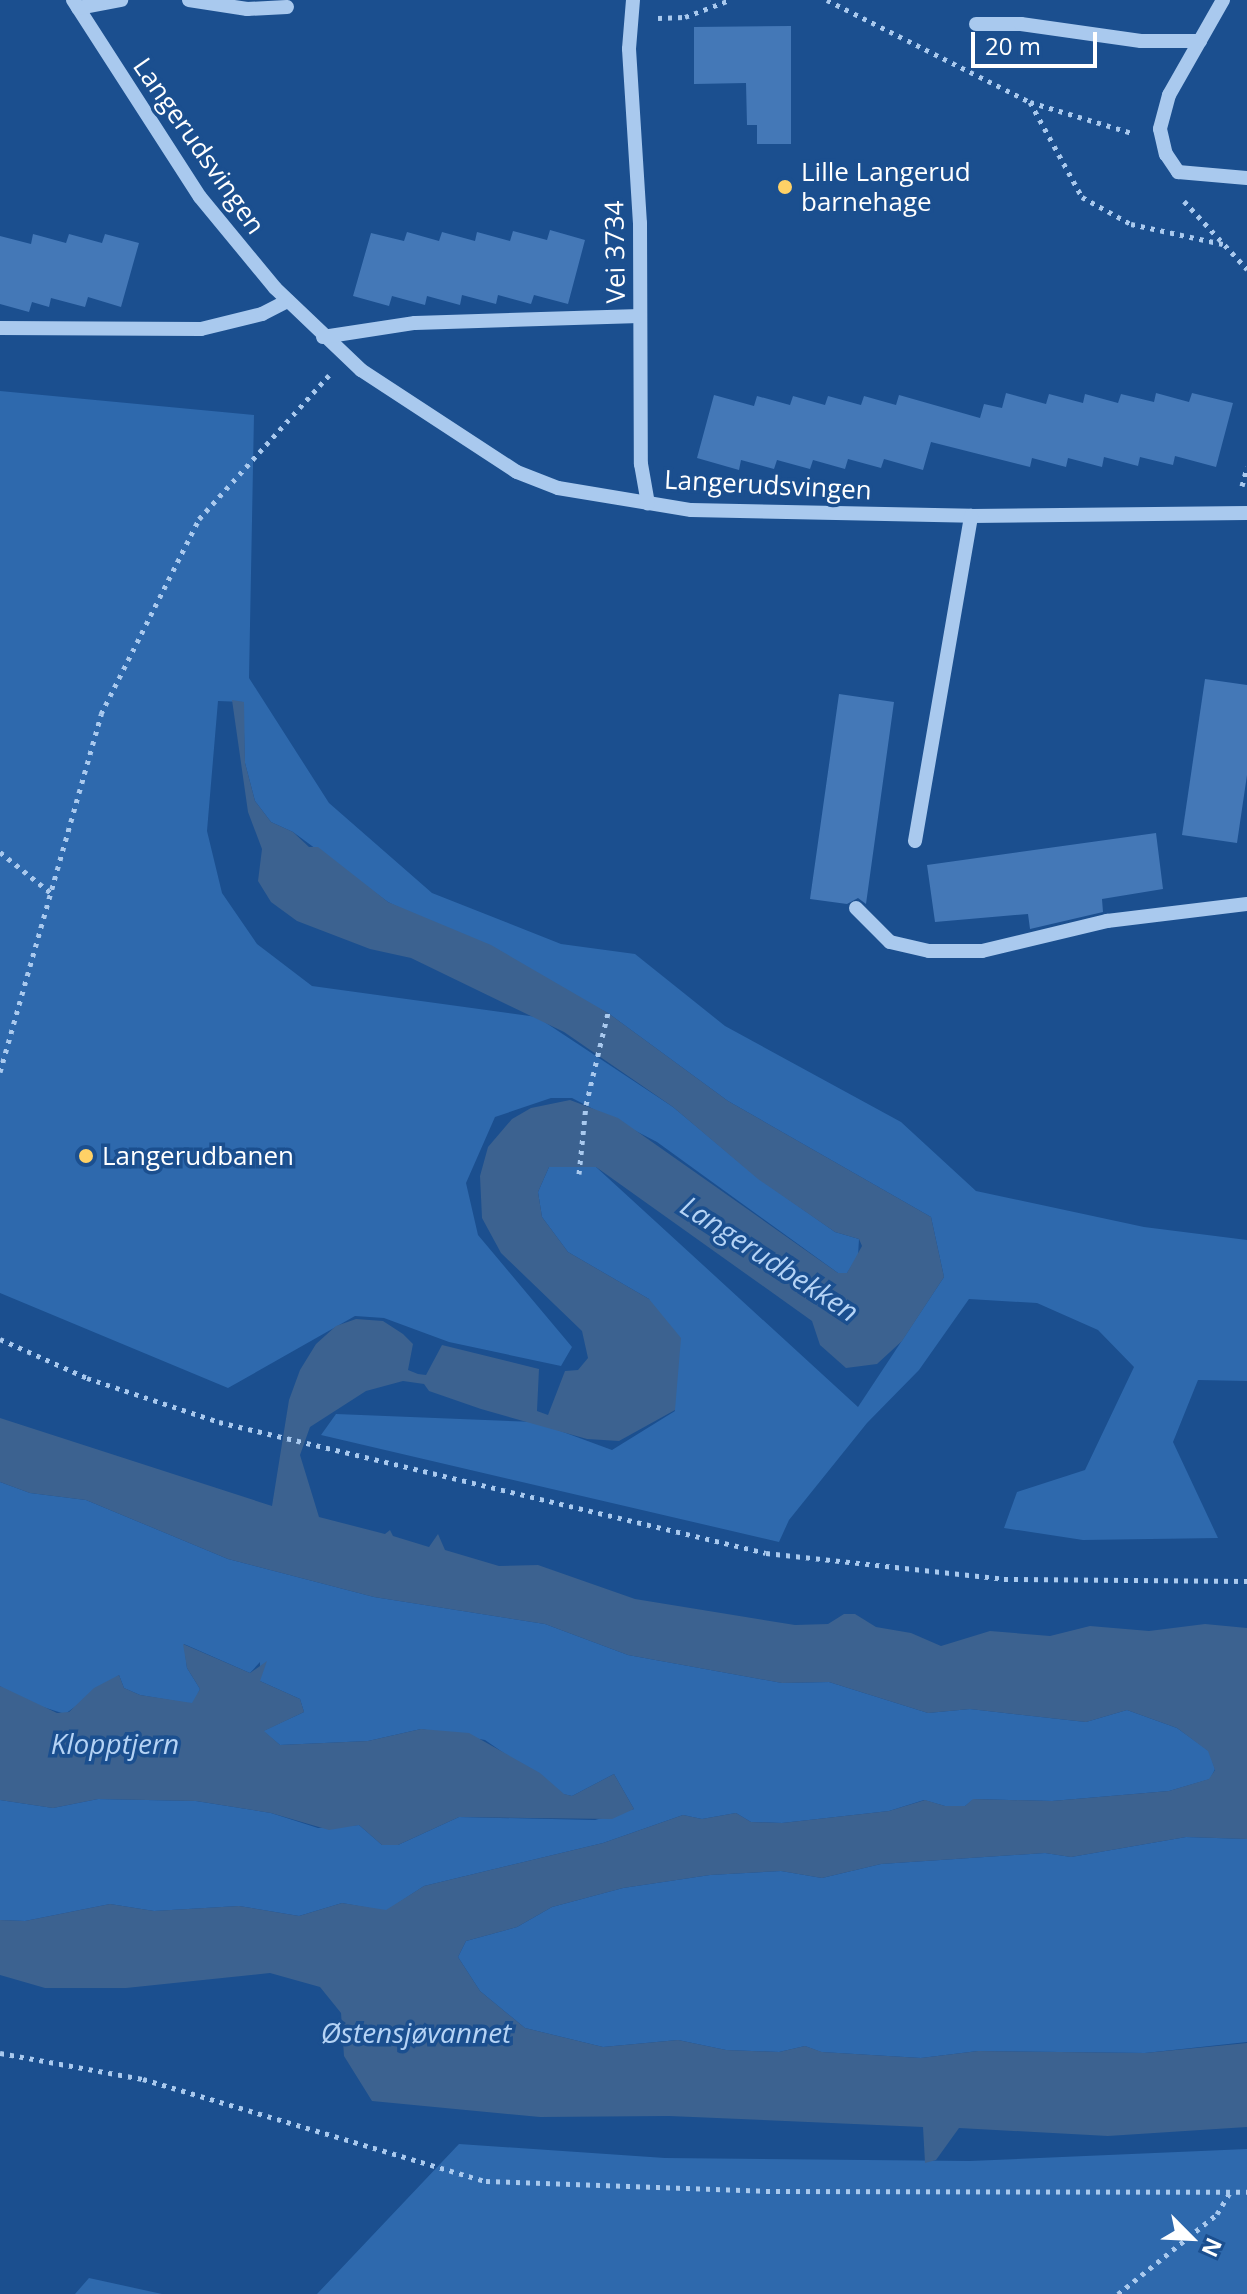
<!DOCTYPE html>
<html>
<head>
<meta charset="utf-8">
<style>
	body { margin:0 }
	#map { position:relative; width:1247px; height:2294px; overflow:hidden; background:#1b4f8f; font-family:"Open Sans",sans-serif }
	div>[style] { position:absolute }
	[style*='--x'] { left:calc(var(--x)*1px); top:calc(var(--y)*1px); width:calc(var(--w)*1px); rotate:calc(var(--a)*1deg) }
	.green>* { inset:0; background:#2e69ad }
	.water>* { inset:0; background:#3c6290 }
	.building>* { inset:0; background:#4478b7 }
	.path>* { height:5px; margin-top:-2.5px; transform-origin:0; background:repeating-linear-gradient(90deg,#a9c9ee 0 4px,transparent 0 10px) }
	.minor>* { height:14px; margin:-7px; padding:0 7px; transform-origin:7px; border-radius:7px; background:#a9c9ee }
	.dots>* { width:22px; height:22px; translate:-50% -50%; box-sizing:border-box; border:4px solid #1b4f8f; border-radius:50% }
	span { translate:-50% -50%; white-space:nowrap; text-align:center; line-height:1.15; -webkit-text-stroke:7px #1b4f8f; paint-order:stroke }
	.street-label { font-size:26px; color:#fff }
	.poi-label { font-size:26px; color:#fff }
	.left { translate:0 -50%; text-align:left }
	.water-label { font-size:28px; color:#b5d3f5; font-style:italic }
	.north { position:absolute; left:1151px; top:2198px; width:80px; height:80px; -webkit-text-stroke:6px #1b4f8f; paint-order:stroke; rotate:114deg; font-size:22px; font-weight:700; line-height:32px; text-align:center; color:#fff }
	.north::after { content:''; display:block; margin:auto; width:28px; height:36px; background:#fff; clip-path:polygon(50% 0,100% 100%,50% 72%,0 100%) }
	.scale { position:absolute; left:971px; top:32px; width:126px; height:36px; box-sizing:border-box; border:4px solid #fff; border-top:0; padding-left:10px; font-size:24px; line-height:28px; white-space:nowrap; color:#fff; -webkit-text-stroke:6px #1b4f8f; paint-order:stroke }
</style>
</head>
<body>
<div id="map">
	<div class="green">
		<div style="clip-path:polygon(0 391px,254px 415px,249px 678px,329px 803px,432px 893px,561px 944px,635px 954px,725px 1026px,901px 1122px,976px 1191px,1144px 1227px,1247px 1240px,1247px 1381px,1198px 1380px,1173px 1442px,1218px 1538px,1083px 1540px,1004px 1528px,1017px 1492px,1085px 1470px,1134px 1367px,1098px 1330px,1037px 1303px,969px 1299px,919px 1370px,867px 1423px,789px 1520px,779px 1542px,321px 1435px,336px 1414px,536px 1422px,612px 1450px,675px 1411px,649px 1299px,568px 1252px,542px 1217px,538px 1192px,549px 1167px,596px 1167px,858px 1407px,944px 1277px,931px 1217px,728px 1101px,608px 1013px,388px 902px,293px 832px,271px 822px,255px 801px,245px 763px,243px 702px,218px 701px,207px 831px,222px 893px,257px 944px,312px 986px,537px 1017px,673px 1107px,758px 1178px,835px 1232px,859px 1239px,858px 1256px,847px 1273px,838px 1273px,657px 1142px,572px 1098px,551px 1098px,495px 1117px,466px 1183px,478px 1235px,572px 1347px,561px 1366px,449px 1342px,384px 1318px,355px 1316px,228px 1388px,0 1293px)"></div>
		<div style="clip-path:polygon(0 1482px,30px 1493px,86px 1500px,228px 1559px,374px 1597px,545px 1624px,628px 1655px,782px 1683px,829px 1682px,928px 1713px,970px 1709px,1086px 1722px,1127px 1710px,1177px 1728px,1209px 1751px,1215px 1769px,1210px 1779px,1169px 1791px,1052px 1801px,974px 1799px,965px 1806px,945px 1806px,924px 1800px,889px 1811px,782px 1823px,751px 1822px,736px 1813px,702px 1819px,683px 1815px,603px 1843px,424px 1886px,386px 1911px,342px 1903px,299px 1916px,239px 1906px,154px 1911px,110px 1904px,25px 1921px,0 1920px,0 1800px,53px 1808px,98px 1799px,196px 1801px,271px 1813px,318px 1828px,359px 1825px,382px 1845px,398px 1845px,459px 1817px,595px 1820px,634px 1809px,614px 1774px,572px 1796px,563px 1794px,485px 1740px,421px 1729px,368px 1741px,280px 1745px,263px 1731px,304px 1712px,300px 1699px,260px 1681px,260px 1662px,250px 1673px,184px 1644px,187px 1668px,200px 1689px,193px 1704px,140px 1695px,124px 1688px,119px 1675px,65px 1714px,18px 1699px,0 1686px)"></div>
		<div style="clip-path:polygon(1186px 1837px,1247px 1839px,1247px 2042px,1145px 2053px,978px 2051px,921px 2058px,821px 2052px,805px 2046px,779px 2052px,726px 2050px,678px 2040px,603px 2047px,525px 2028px,480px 1991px,458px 1957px,466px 1941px,517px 1927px,552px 1907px,623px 1888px,710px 1875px,781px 1871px,822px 1878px,881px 1864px,1045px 1853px,1071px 1857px)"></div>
		<div style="clip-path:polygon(459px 2144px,665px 2158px,970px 2161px,1247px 2149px,1247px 2294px,317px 2294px)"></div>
		<div style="clip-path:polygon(89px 2278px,162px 2294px,75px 2294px)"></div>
	</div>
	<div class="water">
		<div style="clip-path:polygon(232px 700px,244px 702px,245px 763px,255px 801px,271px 822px,293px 832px,309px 847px,318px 847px,388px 902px,491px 945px,608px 1013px,728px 1101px,931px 1217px,944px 1277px,902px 1341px,877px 1364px,846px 1368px,820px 1345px,812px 1321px,596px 1167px,549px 1167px,538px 1192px,542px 1217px,568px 1252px,649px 1299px,681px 1338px,675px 1410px,619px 1441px,587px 1439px,481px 1409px,429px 1391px,424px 1384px,403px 1381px,366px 1391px,310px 1427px,300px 1455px,319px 1517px,385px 1534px,390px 1530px,393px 1536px,429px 1547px,438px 1534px,445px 1550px,499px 1566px,538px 1565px,635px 1599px,795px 1625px,828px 1624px,844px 1614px,855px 1614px,876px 1627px,911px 1633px,941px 1646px,990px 1631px,1050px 1636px,1090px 1626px,1149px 1631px,1205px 1624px,1247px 1628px,1247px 1839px,1186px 1837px,1071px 1857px,1045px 1853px,881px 1864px,822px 1878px,781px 1871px,710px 1875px,623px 1888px,552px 1907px,517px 1927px,466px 1941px,458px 1957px,480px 1991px,525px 2028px,603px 2047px,678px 2040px,726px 2050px,779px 2052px,805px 2046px,822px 2052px,921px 2058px,978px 2051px,1145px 2053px,1247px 2043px,1247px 2127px,1108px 2136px,959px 2128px,936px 2160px,925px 2163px,923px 2127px,669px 2116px,540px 2117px,372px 2101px,344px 2056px,341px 2013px,320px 1987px,270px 1973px,126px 1988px,45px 1988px,0 1975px,0 1920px,25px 1921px,110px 1904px,154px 1911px,239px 1906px,299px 1916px,342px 1903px,386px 1910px,424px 1886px,603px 1843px,683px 1815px,702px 1819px,736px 1813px,751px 1822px,782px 1823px,889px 1811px,925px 1800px,945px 1806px,965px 1806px,973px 1799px,1052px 1801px,1169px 1791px,1209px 1779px,1215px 1770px,1208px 1751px,1177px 1728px,1127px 1710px,1086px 1722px,970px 1709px,928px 1713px,829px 1682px,782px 1683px,628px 1655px,545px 1624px,374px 1597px,228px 1559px,86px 1500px,30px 1493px,0 1482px,0 1418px,272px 1506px,289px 1400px,300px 1370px,316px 1344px,336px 1326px,356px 1319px,383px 1321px,403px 1334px,413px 1344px,408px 1370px,418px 1374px,426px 1375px,442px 1345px,539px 1369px,537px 1411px,548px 1415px,565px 1371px,578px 1370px,588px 1358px,582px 1331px,501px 1253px,482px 1218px,480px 1176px,488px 1147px,512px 1119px,531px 1108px,570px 1100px,618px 1118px,838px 1273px,847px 1273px,862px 1246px,859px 1239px,835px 1232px,758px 1179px,673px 1107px,564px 1032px,411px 958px,370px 949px,297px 921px,271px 902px,258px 881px,262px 849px,248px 812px)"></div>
		<div style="clip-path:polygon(183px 1644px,250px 1673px,267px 1661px,260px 1681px,300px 1699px,304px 1712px,264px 1731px,280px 1745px,368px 1741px,421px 1729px,469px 1733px,540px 1773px,564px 1794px,572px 1796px,614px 1774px,634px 1809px,612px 1819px,459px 1817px,398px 1845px,382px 1845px,359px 1825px,329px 1830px,271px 1813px,196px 1801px,98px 1799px,53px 1808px,0 1800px,0 1686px,57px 1713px,69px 1712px,94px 1688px,119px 1675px,124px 1688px,140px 1695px,192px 1703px,200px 1689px,187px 1668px)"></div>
	</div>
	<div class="building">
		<div style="clip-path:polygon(791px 26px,791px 144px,757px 144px,757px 125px,747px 125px,746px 83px,694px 84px,694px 27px)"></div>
		<div style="clip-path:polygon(550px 230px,585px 240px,568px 304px,534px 295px,531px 304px,498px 295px,496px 304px,462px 295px,460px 305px,427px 296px,425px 305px,392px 296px,389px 306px,353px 296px,371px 233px,404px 241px,407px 232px,439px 241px,442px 232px,475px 241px,477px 232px,510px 241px,513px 231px,547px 240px)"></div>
		<div style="clip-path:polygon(33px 234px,66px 243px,69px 234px,102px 243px,105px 234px,139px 243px,121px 307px,88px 297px,85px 307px,51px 298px,49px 307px,32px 302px,29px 312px,0 304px,0 236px,31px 244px)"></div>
		<div style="clip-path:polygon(1006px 393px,1046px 404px,1049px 394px,1083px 403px,1085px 394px,1118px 403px,1121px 394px,1154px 402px,1156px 393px,1189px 402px,1192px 393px,1233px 403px,1216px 467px,1175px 456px,1173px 465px,1140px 457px,1138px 466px,1104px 457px,1102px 467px,1068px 458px,1066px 467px,1032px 458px,1030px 467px,931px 442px,923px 470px,884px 459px,881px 468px,848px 459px,845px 469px,813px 460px,810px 469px,777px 460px,774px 469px,741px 460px,739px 470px,697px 458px,714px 395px,754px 406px,757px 396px,790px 405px,793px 396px,825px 405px,828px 396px,861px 405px,864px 396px,896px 405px,899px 395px,980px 418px,984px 404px,1002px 408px)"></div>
		<div style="clip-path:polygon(1205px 679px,1247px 685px,1247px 775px,1237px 843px,1182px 835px)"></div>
		<div style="clip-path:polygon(839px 694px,894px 702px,866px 904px,858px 898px,847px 904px,810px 899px)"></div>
		<div style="clip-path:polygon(1156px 833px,1163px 889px,1102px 899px,1103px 912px,1030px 929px,1028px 914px,935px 922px,927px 865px)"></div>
	</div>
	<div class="path">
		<div style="--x:827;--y:0;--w:227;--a:26.7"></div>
		<div style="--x:1030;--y:102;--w:107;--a:16.9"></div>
		<div style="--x:658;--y:18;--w:27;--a:-2"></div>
		<div style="--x:685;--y:17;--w:48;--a:-20.7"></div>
		<div style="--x:1030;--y:102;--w:108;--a:61.3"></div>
		<div style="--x:1082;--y:197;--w:56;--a:28.9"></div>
		<div style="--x:1131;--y:224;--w:94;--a:12.3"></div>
		<div style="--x:1184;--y:201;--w:93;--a:47.2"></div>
		<div style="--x:1242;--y:486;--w:20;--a:-75"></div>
		<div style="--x:0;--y:852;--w:65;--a:38.8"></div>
		<div style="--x:0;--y:1072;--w:372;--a:-74.2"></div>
		<div style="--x:101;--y:714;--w:218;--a:-63.3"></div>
		<div style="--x:199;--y:519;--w:194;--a:-47.9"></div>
		<div style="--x:579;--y:1174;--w:69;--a:-84.2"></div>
		<div style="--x:586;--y:1105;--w:95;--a:-76.6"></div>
		<div style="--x:0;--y:1339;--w:95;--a:24.1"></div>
		<div style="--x:87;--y:1378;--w:139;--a:18.4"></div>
		<div style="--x:219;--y:1422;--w:562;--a:13.47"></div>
		<div style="--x:766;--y:1553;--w:239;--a:6.2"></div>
		<div style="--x:1004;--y:1579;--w:243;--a:0.5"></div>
		<div style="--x:0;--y:2053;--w:145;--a:10.3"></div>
		<div style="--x:143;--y:2079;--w:358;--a:16.6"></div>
		<div style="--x:486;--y:2181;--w:280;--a:2"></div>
		<div style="--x:766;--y:2191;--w:481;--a:0.1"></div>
		<div style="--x:1118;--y:2294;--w:127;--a:-38.9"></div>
		<div style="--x:1217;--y:2214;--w:26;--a:-59"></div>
	</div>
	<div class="minor">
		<div style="--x:73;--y:0;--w:234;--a:57.2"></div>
		<div style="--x:200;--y:197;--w:118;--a:50.5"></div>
		<div style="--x:275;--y:288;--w:119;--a:43.6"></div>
		<div style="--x:361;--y:370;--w:186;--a:33.2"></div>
		<div style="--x:517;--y:472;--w:44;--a:21.3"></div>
		<div style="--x:558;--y:488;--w:135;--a:9.4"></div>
		<div style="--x:691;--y:510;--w:280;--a:1.2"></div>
		<div style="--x:971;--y:516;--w:276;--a:-0.6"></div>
		<div style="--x:189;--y:0;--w:59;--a:8.8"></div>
		<div style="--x:247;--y:9;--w:40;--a:-2.9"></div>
		<div style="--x:633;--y:0;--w:49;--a:94.7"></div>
		<div style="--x:629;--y:49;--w:174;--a:86.4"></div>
		<div style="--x:640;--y:223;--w:241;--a:89.8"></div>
		<div style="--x:641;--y:464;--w:40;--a:80"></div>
		<div style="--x:1223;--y:0;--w:109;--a:119.6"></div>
		<div style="--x:1169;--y:95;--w:35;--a:105"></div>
		<div style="--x:1160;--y:129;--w:26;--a:77"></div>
		<div style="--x:1166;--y:154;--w:22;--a:56"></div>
		<div style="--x:1178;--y:172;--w:69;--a:5"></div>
		<div style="--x:78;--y:8;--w:44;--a:-10.5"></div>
		<div style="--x:976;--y:24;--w:45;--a:0"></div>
		<div style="--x:1021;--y:24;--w:121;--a:8.1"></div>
		<div style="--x:1141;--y:41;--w:59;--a:0"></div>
		<div style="--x:0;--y:328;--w:201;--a:0.3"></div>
		<div style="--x:201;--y:329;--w:63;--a:-13.8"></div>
		<div style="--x:262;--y:314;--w:29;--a:-27"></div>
		<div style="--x:323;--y:337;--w:93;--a:-8.7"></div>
		<div style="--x:415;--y:323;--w:225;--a:-1.8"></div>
		<div style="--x:915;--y:841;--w:330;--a:-80.2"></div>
		<div style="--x:856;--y:908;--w:48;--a:45"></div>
		<div style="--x:890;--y:942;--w:40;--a:13"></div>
		<div style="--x:929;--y:951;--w:53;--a:0"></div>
		<div style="--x:982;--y:951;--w:129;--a:-13.5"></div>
		<div style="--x:1107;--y:921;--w:141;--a:-6.9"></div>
	</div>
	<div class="dots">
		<div style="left:785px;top:187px;background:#ffd166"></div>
		<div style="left:86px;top:1156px;background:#ffd166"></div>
	</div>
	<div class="street-label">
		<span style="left:199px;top:146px;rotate:55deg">Langerudsvingen</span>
		<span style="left:615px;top:252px;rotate:-91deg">Vei 3734</span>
		<span style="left:768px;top:485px;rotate:3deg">Langerudsvingen</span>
	</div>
	<div class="poi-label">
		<span class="left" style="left:801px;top:187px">Lille Langerud<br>barnehage</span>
		<span class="left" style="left:102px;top:1156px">Langerudbanen</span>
	</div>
	<div class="water-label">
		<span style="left:770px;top:1258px;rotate:33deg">Langerudbekken</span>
		<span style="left:115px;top:1743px">Klopptjern</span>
		<span style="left:416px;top:2032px">Østensjøvannet</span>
	</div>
	<div class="north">N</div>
	<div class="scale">20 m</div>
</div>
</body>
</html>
